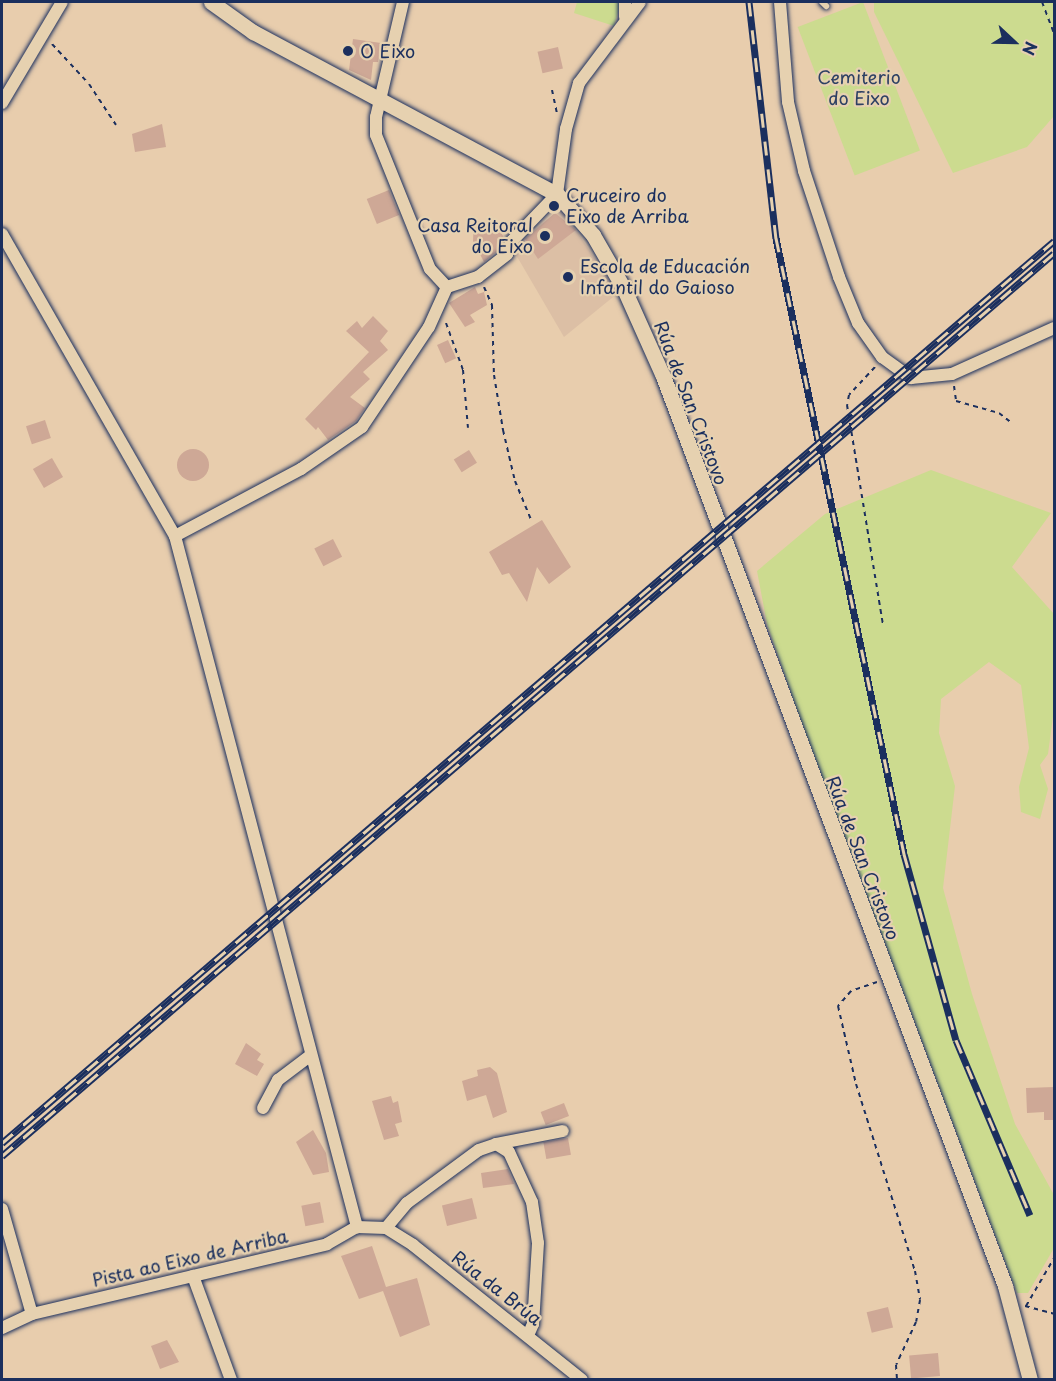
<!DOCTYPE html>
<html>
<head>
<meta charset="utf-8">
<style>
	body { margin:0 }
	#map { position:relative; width:1056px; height:1381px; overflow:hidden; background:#e8cdad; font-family:"Playpen Sans",sans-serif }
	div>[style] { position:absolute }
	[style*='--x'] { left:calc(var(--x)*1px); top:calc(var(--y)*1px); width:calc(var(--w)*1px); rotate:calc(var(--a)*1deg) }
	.built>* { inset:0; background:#dcbfa5 }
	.green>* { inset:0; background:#ccdb8f; transform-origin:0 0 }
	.building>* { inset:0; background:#cea896; transform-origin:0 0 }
	.round { border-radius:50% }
	.path>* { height:2px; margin-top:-1px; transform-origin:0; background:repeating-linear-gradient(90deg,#1b2f5e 0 4.5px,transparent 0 9px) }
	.roads { filter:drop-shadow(0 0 2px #1b2f5e) drop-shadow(0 0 2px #1b2f5e) }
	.service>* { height:6px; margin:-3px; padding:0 3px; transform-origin:3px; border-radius:3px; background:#e6d1b0 }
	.minor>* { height:12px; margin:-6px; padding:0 6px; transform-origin:6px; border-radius:6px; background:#e6d1b0 }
	.tertiary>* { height:15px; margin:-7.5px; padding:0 7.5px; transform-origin:7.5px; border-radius:7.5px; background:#e6d1b0 }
	.rail>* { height:7px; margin-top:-3.5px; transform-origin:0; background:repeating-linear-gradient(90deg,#e6d1b0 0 14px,#1b2f5e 0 28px); box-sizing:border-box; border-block:2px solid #1b2f5e }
	.dots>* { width:16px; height:16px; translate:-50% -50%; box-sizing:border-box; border:3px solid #e6d1b0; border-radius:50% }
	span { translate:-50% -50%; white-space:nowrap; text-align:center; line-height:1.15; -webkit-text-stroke:4.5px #e6d1b0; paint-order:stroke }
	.poi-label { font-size:18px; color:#1b2f5e }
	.left { translate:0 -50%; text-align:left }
	.right { translate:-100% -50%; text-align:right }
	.park-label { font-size:18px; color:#2d4063 }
	.street-label { font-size:18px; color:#1b2f5e }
	.frame { position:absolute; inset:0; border:3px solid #1b2f5e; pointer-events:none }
	.north { position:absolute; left:984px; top:12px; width:60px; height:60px; -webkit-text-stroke:4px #e6d1b0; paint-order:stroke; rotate:112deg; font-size:16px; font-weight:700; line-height:24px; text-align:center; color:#1b2f5e }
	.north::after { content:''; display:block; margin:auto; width:21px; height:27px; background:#1b2f5e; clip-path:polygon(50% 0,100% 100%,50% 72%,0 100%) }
</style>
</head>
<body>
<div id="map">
	<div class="built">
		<div style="clip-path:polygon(561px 208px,618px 293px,564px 337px,512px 248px)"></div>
	</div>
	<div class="green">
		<div style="clip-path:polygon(577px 2px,621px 2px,614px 26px,574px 13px)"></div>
		<div style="left:863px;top:2px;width:159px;height:70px;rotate:69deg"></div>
		<div style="clip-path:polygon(874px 2px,1054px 2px,1054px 116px,1027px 147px,953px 173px,874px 12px)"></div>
		<div style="clip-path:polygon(931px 470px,1051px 513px,1012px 567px,1054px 614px,1054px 709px,1048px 754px,1040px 765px,1048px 789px,1040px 819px,1021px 812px,1019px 787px,1029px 748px,1021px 685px,989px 662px,941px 699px,939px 733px,955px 786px,943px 888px,972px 994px,1015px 1124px,1054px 1195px,1054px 1248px,1028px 1293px,1017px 1293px,796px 707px,767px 624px,757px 571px,825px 514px)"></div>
	</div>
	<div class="building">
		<div style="clip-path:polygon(353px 39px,381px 43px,378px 62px,373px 62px,371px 80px,349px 70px)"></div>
		<div style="left:558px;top:47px;width:22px;height:21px;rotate:77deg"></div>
		<div style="clip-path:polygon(162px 124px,166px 147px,135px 152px,132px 134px)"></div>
		<div style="left:389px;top:190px;width:27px;height:24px;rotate:68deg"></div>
		<div style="clip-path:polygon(555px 213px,576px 230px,538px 259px,525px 239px)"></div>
		<div style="clip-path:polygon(474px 220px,497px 225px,504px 238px,500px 249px,484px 262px,473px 241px)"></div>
		<div style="clip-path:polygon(475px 287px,478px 294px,484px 292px,487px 305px,470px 315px,475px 322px,465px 327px,449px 303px)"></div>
		<div style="clip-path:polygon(373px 316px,388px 331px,380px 341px,388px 350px,363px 372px,370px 379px,350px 397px,365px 408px,356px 421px,328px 440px,318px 427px,316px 430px,305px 419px,369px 352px,346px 331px,357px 321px,362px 328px)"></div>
		<div style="left:448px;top:340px;width:20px;height:12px;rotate:66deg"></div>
		<div style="left:45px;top:420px;width:19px;height:20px;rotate:72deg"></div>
		<div class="round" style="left:177px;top:449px;width:32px;height:32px"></div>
		<div style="left:469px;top:450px;width:15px;height:18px;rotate:58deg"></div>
		<div style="left:52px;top:458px;width:22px;height:22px;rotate:60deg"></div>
		<div style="clip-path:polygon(542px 520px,571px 567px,549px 584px,537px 567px,527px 602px,509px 573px,502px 575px,489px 552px)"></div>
		<div style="left:333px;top:539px;width:20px;height:21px;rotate:63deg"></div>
		<div style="clip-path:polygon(246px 1043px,261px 1054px,257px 1060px,264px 1064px,257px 1076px,235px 1064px)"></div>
		<div style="clip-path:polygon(490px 1067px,497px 1073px,507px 1112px,493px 1118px,486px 1095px,467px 1101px,462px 1081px,478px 1076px,477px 1070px)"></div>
		<div style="clip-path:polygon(1054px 1087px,1054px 1120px,1044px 1120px,1044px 1112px,1027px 1113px,1026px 1088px)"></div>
		<div style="clip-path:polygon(391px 1096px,393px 1103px,398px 1101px,402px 1122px,395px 1124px,399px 1136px,384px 1140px,372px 1101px)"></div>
		<div style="left:564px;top:1103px;width:14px;height:25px;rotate:69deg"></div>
		<div style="clip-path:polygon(313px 1130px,326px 1153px,329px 1172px,313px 1175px,296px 1142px)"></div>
		<div style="left:568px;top:1138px;width:17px;height:25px;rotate:80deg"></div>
		<div style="clip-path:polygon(508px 1169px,514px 1184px,483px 1188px,481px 1173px)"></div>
		<div style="left:472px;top:1198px;width:21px;height:31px;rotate:76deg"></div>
		<div style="left:320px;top:1202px;width:21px;height:19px;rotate:79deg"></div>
		<div style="clip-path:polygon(372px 1246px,386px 1287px,417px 1278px,430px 1325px,400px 1337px,383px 1291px,359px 1299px,341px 1256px)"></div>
		<div style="left:888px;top:1307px;width:21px;height:22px;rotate:76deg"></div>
		<div style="clip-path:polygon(167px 1340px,179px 1362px,160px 1369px,151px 1346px)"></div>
		<div style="left:938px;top:1353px;width:23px;height:29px;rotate:85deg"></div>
	</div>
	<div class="path">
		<div style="--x:1042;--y:2;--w:33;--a:69"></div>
		<div style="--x:52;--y:44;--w:54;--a:47.2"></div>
		<div style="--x:89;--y:84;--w:49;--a:56.6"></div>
		<div style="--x:552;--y:90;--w:24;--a:78"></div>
		<div style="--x:484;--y:287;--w:20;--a:66"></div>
		<div style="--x:492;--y:305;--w:70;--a:88.4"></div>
		<div style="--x:494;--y:375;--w:56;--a:80.7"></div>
		<div style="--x:503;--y:430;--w:52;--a:76.8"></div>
		<div style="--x:515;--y:481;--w:44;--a:67.5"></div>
		<div style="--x:446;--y:323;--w:50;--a:70.1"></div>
		<div style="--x:463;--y:370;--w:58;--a:85.1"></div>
		<div style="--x:875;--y:367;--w:38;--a:133"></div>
		<div style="--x:849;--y:395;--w:10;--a:101"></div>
		<div style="--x:847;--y:405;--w:222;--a:80.7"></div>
		<div style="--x:954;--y:386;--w:15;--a:82"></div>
		<div style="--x:956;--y:401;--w:45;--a:15.6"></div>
		<div style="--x:999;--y:413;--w:16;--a:38"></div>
		<div style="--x:877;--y:982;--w:28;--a:161"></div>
		<div style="--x:851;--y:991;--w:20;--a:131"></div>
		<div style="--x:838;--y:1006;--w:80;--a:77"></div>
		<div style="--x:856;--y:1084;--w:196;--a:72.5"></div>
		<div style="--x:915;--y:1271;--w:29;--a:80"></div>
		<div style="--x:920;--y:1300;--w:22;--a:100"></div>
		<div style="--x:916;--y:1322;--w:47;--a:114.9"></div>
		<div style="--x:896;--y:1365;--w:15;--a:86"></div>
		<div style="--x:1025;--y:1306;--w:30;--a:15"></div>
		<div style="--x:1026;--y:1306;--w:56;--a:-59.7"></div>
	</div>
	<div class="roads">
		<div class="service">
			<div style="--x:822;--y:2;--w:6;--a:45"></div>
		</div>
		<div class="minor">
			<div style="--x:403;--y:2;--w:118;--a:103.2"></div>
			<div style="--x:376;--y:117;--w:18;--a:90"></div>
			<div style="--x:376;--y:135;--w:144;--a:68.1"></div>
			<div style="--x:430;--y:269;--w:25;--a:47"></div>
			<div style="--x:780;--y:2;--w:100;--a:85.4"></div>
			<div style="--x:788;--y:102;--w:71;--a:76.9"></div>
			<div style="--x:804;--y:171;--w:112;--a:71.7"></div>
			<div style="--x:839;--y:277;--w:50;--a:67.6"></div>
			<div style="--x:858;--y:323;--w:42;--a:54.8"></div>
			<div style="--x:882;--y:357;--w:36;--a:36"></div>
			<div style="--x:911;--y:378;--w:41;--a:-5.6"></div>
			<div style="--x:952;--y:374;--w:112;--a:-24.3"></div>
			<div style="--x:625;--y:17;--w:15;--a:-90"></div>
			<div style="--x:2;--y:103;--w:117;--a:-59.3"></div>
			<div style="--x:2;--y:234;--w:348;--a:60.2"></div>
			<div style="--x:175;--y:536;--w:715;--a:75.24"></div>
			<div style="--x:175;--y:536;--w:143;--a:-28"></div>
			<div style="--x:301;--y:469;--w:74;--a:-34.5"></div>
			<div style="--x:362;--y:427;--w:120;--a:-56.2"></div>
			<div style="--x:429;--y:327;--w:44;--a:-65.8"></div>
			<div style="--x:447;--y:287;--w:33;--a:-18"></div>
			<div style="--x:478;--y:277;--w:37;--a:-38"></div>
			<div style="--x:507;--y:254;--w:14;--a:-69"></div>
			<div style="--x:512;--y:241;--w:65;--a:-46.2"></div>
			<div style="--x:557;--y:194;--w:66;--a:-82.1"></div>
			<div style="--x:566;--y:129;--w:48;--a:-74.2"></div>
			<div style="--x:579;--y:83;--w:101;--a:-53"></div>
			<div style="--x:263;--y:1108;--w:32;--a:-62"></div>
			<div style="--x:278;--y:1080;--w:41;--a:-37.1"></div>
			<div style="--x:496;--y:1144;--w:68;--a:-11"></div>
			<div style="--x:2;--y:1209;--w:109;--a:74.1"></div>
			<div style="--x:386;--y:1228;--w:33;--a:-50"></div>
			<div style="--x:407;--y:1203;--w:89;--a:-36.4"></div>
			<div style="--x:479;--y:1150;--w:18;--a:-19"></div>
			<div style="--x:496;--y:1144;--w:15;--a:32"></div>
			<div style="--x:509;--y:1152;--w:55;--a:65.3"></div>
			<div style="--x:532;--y:1202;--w:41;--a:81.7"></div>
			<div style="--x:538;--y:1243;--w:81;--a:93.5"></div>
			<div style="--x:533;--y:1324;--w:12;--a:114"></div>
			<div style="--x:386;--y:1228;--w:32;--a:32"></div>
			<div style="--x:413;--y:1245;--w:216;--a:38.6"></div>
			<div style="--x:193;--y:1276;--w:111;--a:69.9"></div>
			<div style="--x:2;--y:1328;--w:33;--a:-25"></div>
			<div style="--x:32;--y:1314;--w:303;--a:-13.3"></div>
			<div style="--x:327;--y:1244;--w:34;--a:-30"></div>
			<div style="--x:357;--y:1227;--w:29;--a:2"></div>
		</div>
		<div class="tertiary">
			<div style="--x:211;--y:2;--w:52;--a:35.5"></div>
			<div style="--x:253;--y:32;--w:344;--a:28.1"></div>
			<div style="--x:557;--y:194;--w:55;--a:48.7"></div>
			<div style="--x:593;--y:235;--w:62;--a:60.1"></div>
			<div style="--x:624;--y:289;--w:95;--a:65.9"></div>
			<div style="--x:663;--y:376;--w:972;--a:69.4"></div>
			<div style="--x:1005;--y:1286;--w:97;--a:75.1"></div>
		</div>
	</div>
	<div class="rail">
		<div style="--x:749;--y:2;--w:238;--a:83.5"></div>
		<div style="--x:776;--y:238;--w:629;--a:78.26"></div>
		<div style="--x:904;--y:854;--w:193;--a:74.4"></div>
		<div style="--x:956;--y:1040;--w:190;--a:67.1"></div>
		<div style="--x:2;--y:1143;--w:1386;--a:-40.61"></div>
		<div style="--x:2;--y:1156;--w:1386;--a:-40.64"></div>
	</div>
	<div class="dots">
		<div style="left:348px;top:51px;background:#1b2f5e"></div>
		<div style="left:554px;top:206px;background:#1b2f5e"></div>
		<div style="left:545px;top:236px;background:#1b2f5e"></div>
		<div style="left:568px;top:277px;background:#1b2f5e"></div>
	</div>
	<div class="poi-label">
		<span class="left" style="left:360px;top:51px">O Eixo</span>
		<span class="left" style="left:566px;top:206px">Cruceiro do<br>Eixo de Arriba</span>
		<span class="right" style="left:533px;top:236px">Casa Reitoral<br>do Eixo</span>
		<span class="left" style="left:580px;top:277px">Escola de Educación<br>Infantil do Gaioso</span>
	</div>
	<div class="park-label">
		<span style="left:859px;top:88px">Cemiterio<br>do Eixo</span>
	</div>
	<div class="street-label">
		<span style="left:691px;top:403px;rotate:69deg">Rúa de San Cristovo</span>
		<span style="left:863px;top:858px;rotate:69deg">Rúa de San Cristovo</span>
		<span style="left:190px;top:1258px;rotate:-13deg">Pista ao Eixo de Arriba</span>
		<span style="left:497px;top:1288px;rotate:38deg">Rúa da Brúa</span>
	</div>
	<div class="frame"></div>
	<div class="north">N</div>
</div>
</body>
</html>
